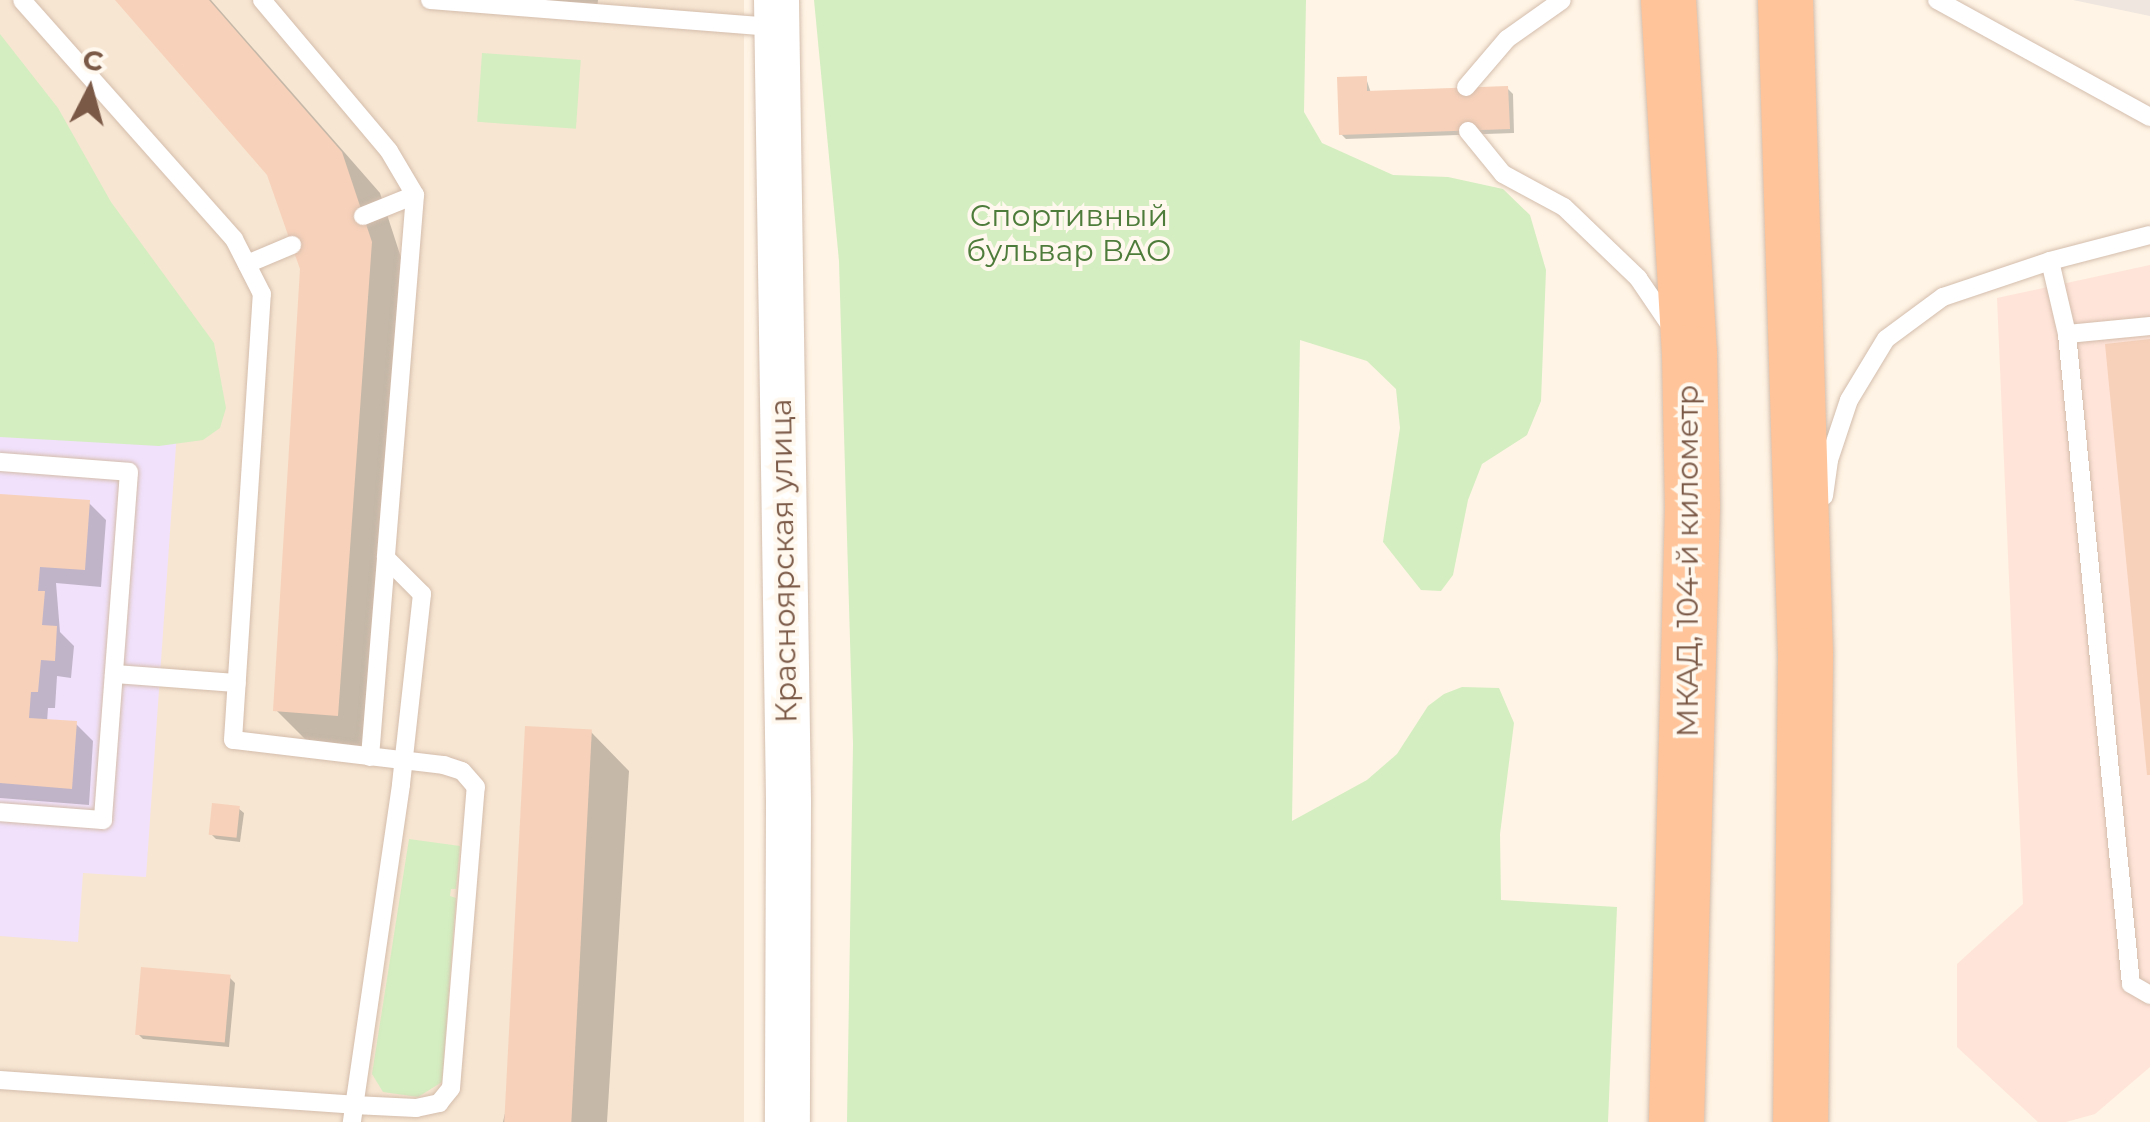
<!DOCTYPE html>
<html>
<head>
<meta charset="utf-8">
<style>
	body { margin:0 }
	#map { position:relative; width:2150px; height:1122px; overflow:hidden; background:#fff4e5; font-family:Montserrat,sans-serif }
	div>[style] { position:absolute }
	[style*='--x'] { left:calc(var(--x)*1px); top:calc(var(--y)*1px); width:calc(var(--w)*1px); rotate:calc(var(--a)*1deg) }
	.residential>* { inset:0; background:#f7e6d2; transform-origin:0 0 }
	.commercial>* { inset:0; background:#ffe4d9 }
	.industrial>* { inset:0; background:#eee6df }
	.education>* { inset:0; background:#f1e1fb }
	.green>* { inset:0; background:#d4eec1; transform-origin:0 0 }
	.shadow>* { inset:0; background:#0003 }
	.building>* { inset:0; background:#f7d1ba; transform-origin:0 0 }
	.roads { filter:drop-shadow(0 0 2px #d4bdac) drop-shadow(0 0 2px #d4bdac) }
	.service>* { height:18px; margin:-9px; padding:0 9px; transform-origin:9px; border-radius:9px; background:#fff }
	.tertiary>* { height:45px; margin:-22.5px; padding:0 22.5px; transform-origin:22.5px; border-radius:22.5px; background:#fff }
	.trunk>* { height:55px; margin:-27.5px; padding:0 27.5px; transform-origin:27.5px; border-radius:27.5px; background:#ffc499 }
	span { translate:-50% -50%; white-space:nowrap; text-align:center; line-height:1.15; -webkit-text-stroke:8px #fff8ee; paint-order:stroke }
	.park-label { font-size:30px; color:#4e7c3b }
	.street-label { font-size:30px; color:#7b5947 }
	.north { position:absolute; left:40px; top:40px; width:100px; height:100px; -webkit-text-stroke:8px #fff8ee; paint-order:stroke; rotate:6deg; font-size:28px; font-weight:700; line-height:40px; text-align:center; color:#7b5947 }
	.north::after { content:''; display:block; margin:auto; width:35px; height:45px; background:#7b5947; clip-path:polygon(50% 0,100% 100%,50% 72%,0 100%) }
</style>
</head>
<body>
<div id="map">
	<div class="residential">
		<div style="left:0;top:0;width:744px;height:1122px"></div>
	</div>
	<div class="commercial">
		<div style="clip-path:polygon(2150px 265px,2150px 1067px,2095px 1114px,2066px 1122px,2038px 1122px,1957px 1047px,1957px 964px,2023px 904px,1997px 298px)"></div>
	</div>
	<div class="industrial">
		<div style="clip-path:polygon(2073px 0,2150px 0,2150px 16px)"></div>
	</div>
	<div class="education">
		<div style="clip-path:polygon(0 419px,177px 431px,146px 877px,83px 873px,78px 942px,0 936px)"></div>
	</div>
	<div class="green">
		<div style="clip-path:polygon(814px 0,1306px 0,1304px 112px,1322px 143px,1393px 175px,1448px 177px,1503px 189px,1530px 215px,1546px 270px,1541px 401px,1527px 435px,1482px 464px,1468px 500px,1453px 575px,1441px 591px,1421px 590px,1383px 542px,1400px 428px,1396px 389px,1367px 361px,1300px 340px,1292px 821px,1367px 780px,1397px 754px,1428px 706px,1444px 694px,1462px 687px,1499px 688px,1514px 723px,1500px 834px,1501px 900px,1617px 907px,1608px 1122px,847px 1122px,853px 744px,839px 261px)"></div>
		<div style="clip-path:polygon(0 34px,58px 108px,111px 202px,214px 343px,226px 408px,220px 428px,203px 440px,159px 446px,0 437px)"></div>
		<div style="left:482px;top:53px;width:99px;height:69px;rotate:4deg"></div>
		<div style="clip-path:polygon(409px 839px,460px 846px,456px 889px,451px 889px,450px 896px,456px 898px,442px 1082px,418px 1097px,383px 1092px,372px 1074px)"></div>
	</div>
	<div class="shadow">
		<div style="clip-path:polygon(119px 0,211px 0,380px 193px,409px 282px,375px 753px,314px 748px,276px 710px,302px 268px,269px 174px)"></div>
		<div style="clip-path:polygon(511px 0,598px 0,596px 20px)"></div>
		<div style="clip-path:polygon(1366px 78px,1371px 93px,1507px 88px,1513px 94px,1514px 133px,1346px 139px,1341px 134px)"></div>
		<div style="clip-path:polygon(0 496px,89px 503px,106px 520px,101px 587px,56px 583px,60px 632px,74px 646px,71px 678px,57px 676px,55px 708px,48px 708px,47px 722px,76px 724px,93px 741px,89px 805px,0 798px)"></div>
		<div style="clip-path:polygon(591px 732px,629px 771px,607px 1122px,503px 1122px)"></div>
		<div style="clip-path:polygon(238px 808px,244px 813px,240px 842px,216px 839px,211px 834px)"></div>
		<div style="clip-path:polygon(230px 978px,235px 983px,229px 1047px,143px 1039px,138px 1034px)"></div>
	</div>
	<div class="building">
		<div style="clip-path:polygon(115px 0,209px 0,342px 152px,372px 242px,338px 716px,273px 711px,300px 269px,267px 175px)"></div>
		<div style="clip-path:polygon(1367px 76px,1367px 91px,1508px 86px,1510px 129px,1339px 135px,1337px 77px)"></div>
		<div style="clip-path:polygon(2150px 339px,2150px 775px,2147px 775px,2105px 344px)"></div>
		<div style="clip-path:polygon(0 494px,90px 500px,85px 570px,40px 567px,38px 591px,45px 591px,42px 625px,57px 626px,55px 661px,41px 660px,38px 692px,31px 692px,29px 718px,77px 721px,72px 789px,0 783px)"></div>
		<div style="left:525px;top:726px;width:67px;height:397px;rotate:3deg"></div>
		<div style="left:212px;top:803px;width:28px;height:32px;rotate:6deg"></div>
		<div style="left:141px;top:967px;width:90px;height:68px;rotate:5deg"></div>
	</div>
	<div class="roads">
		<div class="service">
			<div style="--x:262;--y:0;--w:197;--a:49.9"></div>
			<div style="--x:389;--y:151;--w:51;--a:59.4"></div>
			<div style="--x:415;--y:195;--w:364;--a:94.6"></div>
			<div style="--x:386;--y:558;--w:51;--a:45"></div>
			<div style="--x:422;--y:594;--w:192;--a:96.3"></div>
			<div style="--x:401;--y:785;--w:341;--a:98.3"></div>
			<div style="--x:430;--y:0;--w:347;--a:4.5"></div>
			<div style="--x:1937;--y:0;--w:243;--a:28.8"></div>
			<div style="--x:1466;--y:87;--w:63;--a:-49.5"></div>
			<div style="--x:1507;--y:39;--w:67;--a:-35.3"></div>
			<div style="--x:1468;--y:131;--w:55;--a:50.9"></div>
			<div style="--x:1503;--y:174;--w:69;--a:28.4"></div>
			<div style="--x:1564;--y:207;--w:103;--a:43.8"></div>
			<div style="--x:1638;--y:278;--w:57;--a:55.8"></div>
			<div style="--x:363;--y:216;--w:56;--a:-22"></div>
			<div style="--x:2050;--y:261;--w:75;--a:76.9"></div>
			<div style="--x:247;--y:264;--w:49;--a:-22.9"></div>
			<div style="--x:2150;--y:326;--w:83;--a:174.5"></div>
			<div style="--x:2067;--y:334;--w:653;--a:84.38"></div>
			<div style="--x:2131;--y:984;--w:22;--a:30"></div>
			<div style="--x:0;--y:462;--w:129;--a:4.4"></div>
			<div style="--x:129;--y:472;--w:349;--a:94.3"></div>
			<div style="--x:103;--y:820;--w:103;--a:-175.6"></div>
			<div style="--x:1824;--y:496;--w:36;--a:-82"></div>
			<div style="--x:1829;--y:460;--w:63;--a:-71.6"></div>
			<div style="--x:1849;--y:400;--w:71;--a:-58.8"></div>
			<div style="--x:1886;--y:339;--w:71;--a:-36.4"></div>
			<div style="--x:1943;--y:297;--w:113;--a:-18.6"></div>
			<div style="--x:2050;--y:261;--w:103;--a:-14.6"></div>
			<div style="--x:114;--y:674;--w:123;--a:4.2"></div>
			<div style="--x:370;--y:757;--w:200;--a:-85.4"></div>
			<div style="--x:0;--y:1080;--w:355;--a:4"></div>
			<div style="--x:354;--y:1105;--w:62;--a:2.8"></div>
			<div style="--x:416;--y:1108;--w:24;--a:-12"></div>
			<div style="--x:439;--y:1103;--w:19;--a:-51"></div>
			<div style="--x:451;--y:1088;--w:302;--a:-85.3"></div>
			<div style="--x:476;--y:787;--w:21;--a:-131"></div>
			<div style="--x:462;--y:771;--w:19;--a:-162"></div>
			<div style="--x:444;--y:765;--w:212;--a:-173.2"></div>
			<div style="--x:233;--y:740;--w:447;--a:-86.3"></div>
			<div style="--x:262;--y:294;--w:62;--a:-117"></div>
			<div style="--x:234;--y:239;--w:319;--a:-131.6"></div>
		</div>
		<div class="tertiary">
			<div style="--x:776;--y:0;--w:802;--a:89.14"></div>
			<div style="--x:788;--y:802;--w:320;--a:90.2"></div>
		</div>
		<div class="trunk">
			<div style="--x:1668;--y:0;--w:353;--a:86.6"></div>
			<div style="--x:1689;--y:352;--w:154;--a:88.9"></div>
			<div style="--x:1692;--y:506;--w:616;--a:91.49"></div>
			<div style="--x:1785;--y:0;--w:655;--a:88.25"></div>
			<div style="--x:1805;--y:655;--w:467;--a:90.6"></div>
		</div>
	</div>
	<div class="park-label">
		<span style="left:1069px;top:233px">Спортивный<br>бульвар ВАО</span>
	</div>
	<div class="street-label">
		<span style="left:784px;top:561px;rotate:-91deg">Красноярская улица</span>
		<span style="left:1688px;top:561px;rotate:-90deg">МКАД, 104-й километр</span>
	</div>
	<div class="north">С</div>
</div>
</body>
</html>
